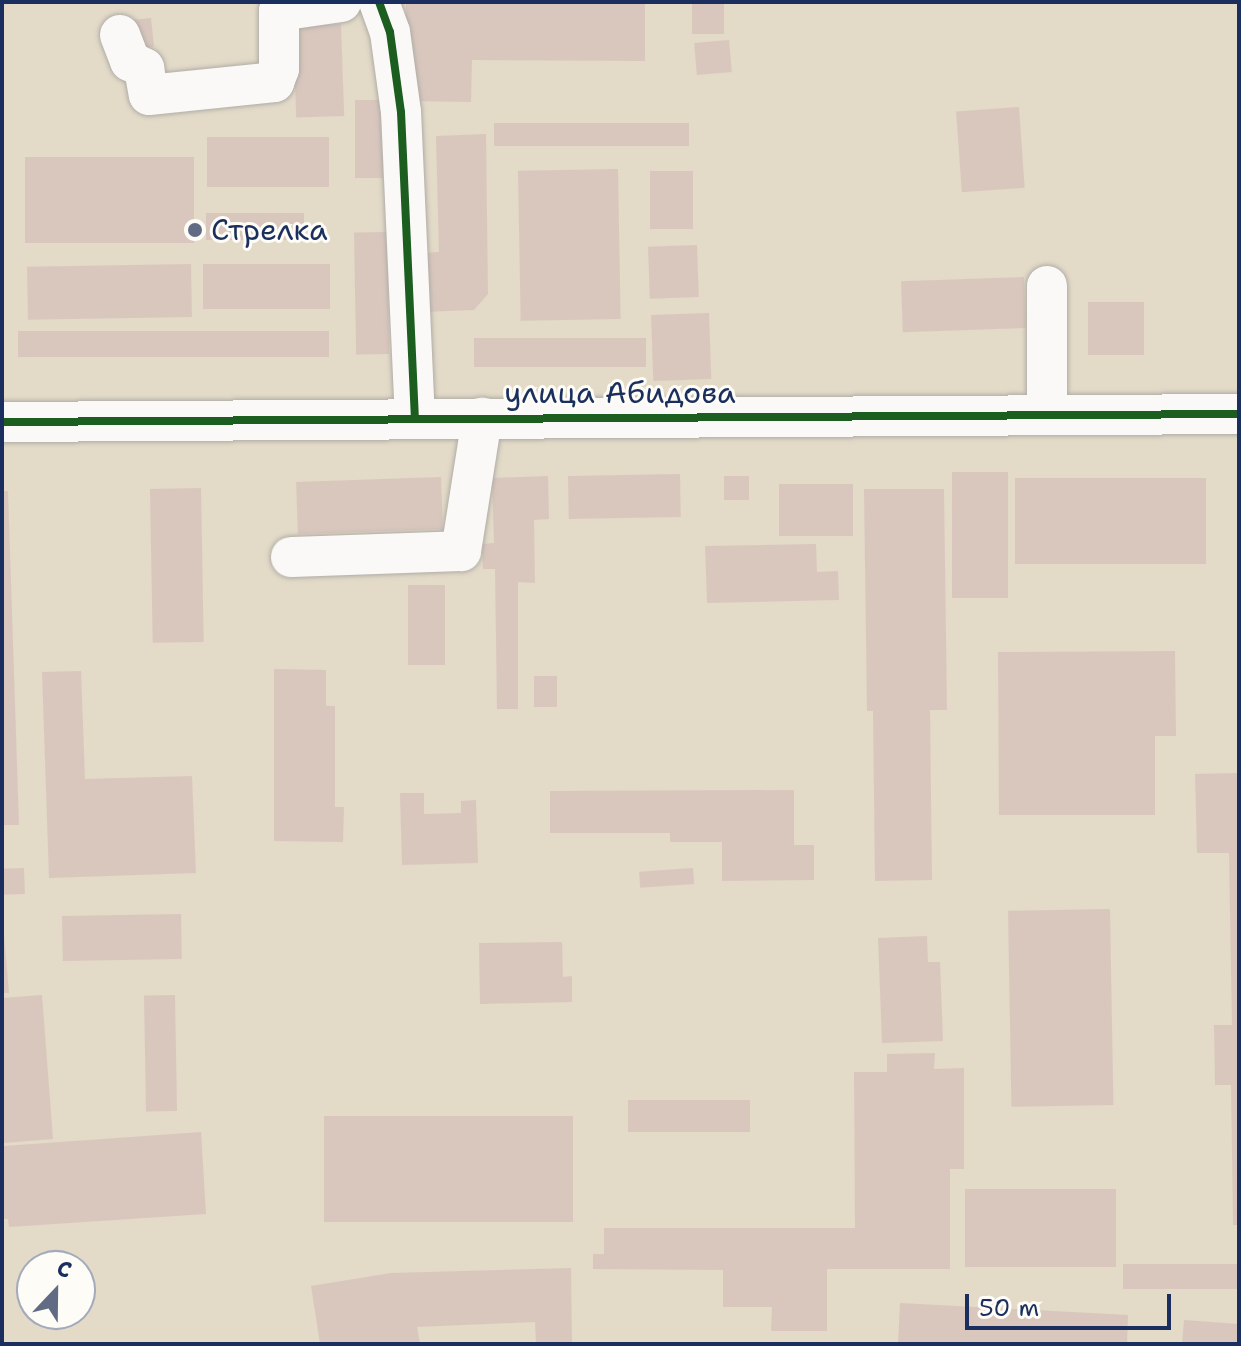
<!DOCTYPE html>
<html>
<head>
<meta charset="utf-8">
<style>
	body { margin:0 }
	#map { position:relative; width:1241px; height:1346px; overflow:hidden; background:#e3dac8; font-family:"Shantell Sans",sans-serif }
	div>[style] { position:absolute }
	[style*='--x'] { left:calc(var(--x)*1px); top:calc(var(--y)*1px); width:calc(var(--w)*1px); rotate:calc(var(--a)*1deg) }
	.building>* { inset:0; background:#d9c7be; transform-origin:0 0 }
	.roads { filter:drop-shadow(0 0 2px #b0ada6) drop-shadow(0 0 2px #b0ada6) }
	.minor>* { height:40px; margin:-20px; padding:0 20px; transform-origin:20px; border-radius:20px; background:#fbf9f7 }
	.cycleway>* { height:8px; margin:-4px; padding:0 4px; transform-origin:4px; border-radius:4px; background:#1b5e20 }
	.dots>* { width:22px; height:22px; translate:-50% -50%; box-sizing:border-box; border:4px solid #fdfcf7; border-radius:50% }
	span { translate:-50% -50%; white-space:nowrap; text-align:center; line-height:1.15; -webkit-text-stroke:6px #fdfcf7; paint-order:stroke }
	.poi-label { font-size:30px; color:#1b2f5e }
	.left { translate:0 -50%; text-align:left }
	.street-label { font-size:30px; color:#1b2f5e }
	.frame { position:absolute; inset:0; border:4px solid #1b2f5e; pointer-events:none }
	.north { position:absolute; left:16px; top:1250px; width:80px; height:80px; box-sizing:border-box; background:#fdfcf7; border:2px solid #a3aaba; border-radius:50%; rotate:22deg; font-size:22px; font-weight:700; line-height:32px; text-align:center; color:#1b2f5e }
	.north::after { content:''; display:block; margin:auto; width:28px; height:36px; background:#616b83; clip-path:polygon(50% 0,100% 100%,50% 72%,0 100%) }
	.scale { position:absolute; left:965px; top:1294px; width:206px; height:36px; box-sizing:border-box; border:4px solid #1b2f5e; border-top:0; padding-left:10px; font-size:24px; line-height:28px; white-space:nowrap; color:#1b2f5e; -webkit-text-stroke:6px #fdfcf7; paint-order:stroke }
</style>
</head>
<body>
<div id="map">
	<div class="building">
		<div style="clip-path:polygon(406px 2px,645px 2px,645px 61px,472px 60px,471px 102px,405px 101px)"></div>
		<div style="left:692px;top:2px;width:32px;height:32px"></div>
		<div style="left:151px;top:18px;width:29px;height:19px;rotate:84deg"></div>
		<div style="left:341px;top:24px;width:92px;height:48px;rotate:88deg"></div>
		<div style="left:729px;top:40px;width:32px;height:35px;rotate:85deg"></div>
		<div style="left:355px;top:100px;width:28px;height:78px"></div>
		<div style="left:1019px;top:107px;width:81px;height:63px;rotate:86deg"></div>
		<div style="left:689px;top:123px;width:23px;height:195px;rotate:90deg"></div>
		<div style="clip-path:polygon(486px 134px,488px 294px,474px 310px,422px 312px,420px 253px,439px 252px,436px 136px)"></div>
		<div style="left:207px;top:137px;width:122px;height:50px"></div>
		<div style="left:25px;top:157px;width:169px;height:86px"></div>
		<div style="left:618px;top:169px;width:150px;height:100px;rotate:89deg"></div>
		<div style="left:650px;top:171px;width:43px;height:58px"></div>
		<div style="left:206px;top:213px;width:98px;height:27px"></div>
		<div style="left:387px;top:232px;width:122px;height:33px;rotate:89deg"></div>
		<div style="left:697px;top:245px;width:52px;height:49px;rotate:88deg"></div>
		<div style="left:191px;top:264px;width:53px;height:164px;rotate:89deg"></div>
		<div style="left:330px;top:264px;width:45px;height:127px;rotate:90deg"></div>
		<div style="left:1024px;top:277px;width:51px;height:123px;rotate:88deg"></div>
		<div style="left:1088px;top:302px;width:56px;height:53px"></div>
		<div style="left:709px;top:313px;width:66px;height:58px;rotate:88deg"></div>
		<div style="left:329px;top:331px;width:26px;height:311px;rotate:90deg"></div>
		<div style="left:646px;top:338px;width:29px;height:172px;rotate:90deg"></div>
		<div style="left:952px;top:472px;width:56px;height:126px"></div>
		<div style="left:680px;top:474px;width:43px;height:112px;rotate:89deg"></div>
		<div style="clip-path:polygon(548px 476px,549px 519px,534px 520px,535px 583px,518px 582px,518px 709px,497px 709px,495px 569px,483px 569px,482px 544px,494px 543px,492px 478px)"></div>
		<div style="left:724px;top:476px;width:25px;height:24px"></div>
		<div style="left:441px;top:477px;width:52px;height:145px;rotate:88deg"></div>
		<div style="left:1015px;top:478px;width:191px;height:86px"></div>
		<div style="left:779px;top:484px;width:74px;height:52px"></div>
		<div style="left:201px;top:488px;width:154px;height:51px;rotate:89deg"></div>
		<div style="clip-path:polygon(864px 489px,944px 489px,947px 710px,930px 710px,932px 880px,875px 881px,873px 711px,867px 711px)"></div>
		<div style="clip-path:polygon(2px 491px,8px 491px,19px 825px,2px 825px)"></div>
		<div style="clip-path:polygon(816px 544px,817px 572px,838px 571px,839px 600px,707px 603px,705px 546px)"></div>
		<div style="left:408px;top:585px;width:37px;height:80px"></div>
		<div style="clip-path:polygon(1175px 651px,1176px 736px,1155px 736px,1155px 815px,999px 815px,998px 652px)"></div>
		<div style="clip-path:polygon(274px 669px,326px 670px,326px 706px,335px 706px,335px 807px,344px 807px,343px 842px,274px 841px)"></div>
		<div style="clip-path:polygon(81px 671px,85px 779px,192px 776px,196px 873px,49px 878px,42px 672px)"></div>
		<div style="left:534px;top:676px;width:23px;height:31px"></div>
		<div style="clip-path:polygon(1239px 773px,1239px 1225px,1233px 1225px,1231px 1085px,1215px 1085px,1214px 1025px,1232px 1025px,1229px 853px,1197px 853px,1195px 774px)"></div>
		<div style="clip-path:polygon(794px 790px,794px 845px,814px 845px,814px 880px,722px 881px,722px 842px,670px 842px,670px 833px,550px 833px,550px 791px)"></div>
		<div style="clip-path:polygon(400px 793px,424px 793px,424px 814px,461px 813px,461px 801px,476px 800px,478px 863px,402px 865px)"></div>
		<div style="left:24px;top:868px;width:26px;height:22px;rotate:88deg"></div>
		<div style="left:693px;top:868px;width:16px;height:54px;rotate:86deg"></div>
		<div style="left:1110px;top:909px;width:196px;height:102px;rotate:89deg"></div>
		<div style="clip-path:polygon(2px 912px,9px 993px,2px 993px)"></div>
		<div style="left:181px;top:914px;width:45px;height:119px;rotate:89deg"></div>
		<div style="clip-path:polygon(927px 936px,928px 962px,940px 962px,943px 1041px,882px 1043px,878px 938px)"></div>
		<div style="clip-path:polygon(562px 942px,563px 977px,572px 976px,572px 1002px,480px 1004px,479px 943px)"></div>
		<div style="clip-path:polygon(42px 995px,53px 1139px,4px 1143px,2px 998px)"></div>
		<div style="left:175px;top:995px;width:116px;height:31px;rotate:89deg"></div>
		<div style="clip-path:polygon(935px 1053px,934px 1069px,964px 1068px,964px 1169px,950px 1169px,950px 1269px,827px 1269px,827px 1331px,771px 1331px,772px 1307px,723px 1307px,723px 1270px,593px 1269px,593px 1254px,604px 1254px,604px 1228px,855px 1228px,854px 1072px,887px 1072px,887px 1054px)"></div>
		<div style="left:628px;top:1100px;width:122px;height:32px"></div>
		<div style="left:573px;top:1116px;width:106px;height:249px;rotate:90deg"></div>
		<div style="clip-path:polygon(201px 1132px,206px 1214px,9px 1227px,8px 1219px,2px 1219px,4px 1146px)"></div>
		<div style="left:965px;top:1189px;width:151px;height:78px"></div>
		<div style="left:1123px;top:1264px;width:116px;height:25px"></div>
		<div style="clip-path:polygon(571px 1268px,572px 1344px,536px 1344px,535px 1322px,417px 1327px,420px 1344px,320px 1344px,311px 1286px,391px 1273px)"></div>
		<div style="clip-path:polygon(900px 1303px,1128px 1315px,1127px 1344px,898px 1344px)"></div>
		<div style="clip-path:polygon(1184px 1320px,1239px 1324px,1239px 1344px,1182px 1344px)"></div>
	</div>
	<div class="roads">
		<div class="minor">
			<div style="--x:379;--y:2;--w:32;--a:70"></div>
			<div style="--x:390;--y:32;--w:81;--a:82.2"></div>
			<div style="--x:401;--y:112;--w:306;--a:87.4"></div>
			<div style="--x:120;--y:35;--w:28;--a:69"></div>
			<div style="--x:130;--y:61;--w:16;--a:27"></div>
			<div style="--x:144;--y:68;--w:27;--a:80"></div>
			<div style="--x:149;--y:95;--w:126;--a:-5.9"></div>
			<div style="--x:274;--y:82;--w:14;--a:-69"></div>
			<div style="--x:279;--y:69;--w:58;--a:-90"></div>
			<div style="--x:279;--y:11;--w:63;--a:-8.3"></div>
			<div style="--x:1047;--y:286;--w:129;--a:90"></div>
			<div style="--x:2;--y:422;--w:1237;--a:-0.37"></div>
			<div style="--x:291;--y:557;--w:170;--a:-2"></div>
			<div style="--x:461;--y:551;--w:135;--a:-81"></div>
		</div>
	</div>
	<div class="cycleway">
		<div style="--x:379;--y:2;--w:32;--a:70"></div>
		<div style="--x:390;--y:32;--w:81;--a:82.2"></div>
		<div style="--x:401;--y:112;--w:306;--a:87.4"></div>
		<div style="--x:2;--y:422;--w:1237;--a:-0.37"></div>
	</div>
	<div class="dots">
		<div style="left:195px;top:230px;background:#616b83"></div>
	</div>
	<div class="poi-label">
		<span class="left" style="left:211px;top:230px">Стрелка</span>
	</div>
	<div class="street-label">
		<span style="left:620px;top:393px">улица Абидова</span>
	</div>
	<div class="frame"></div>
	<div class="north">С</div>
	<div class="scale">50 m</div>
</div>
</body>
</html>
